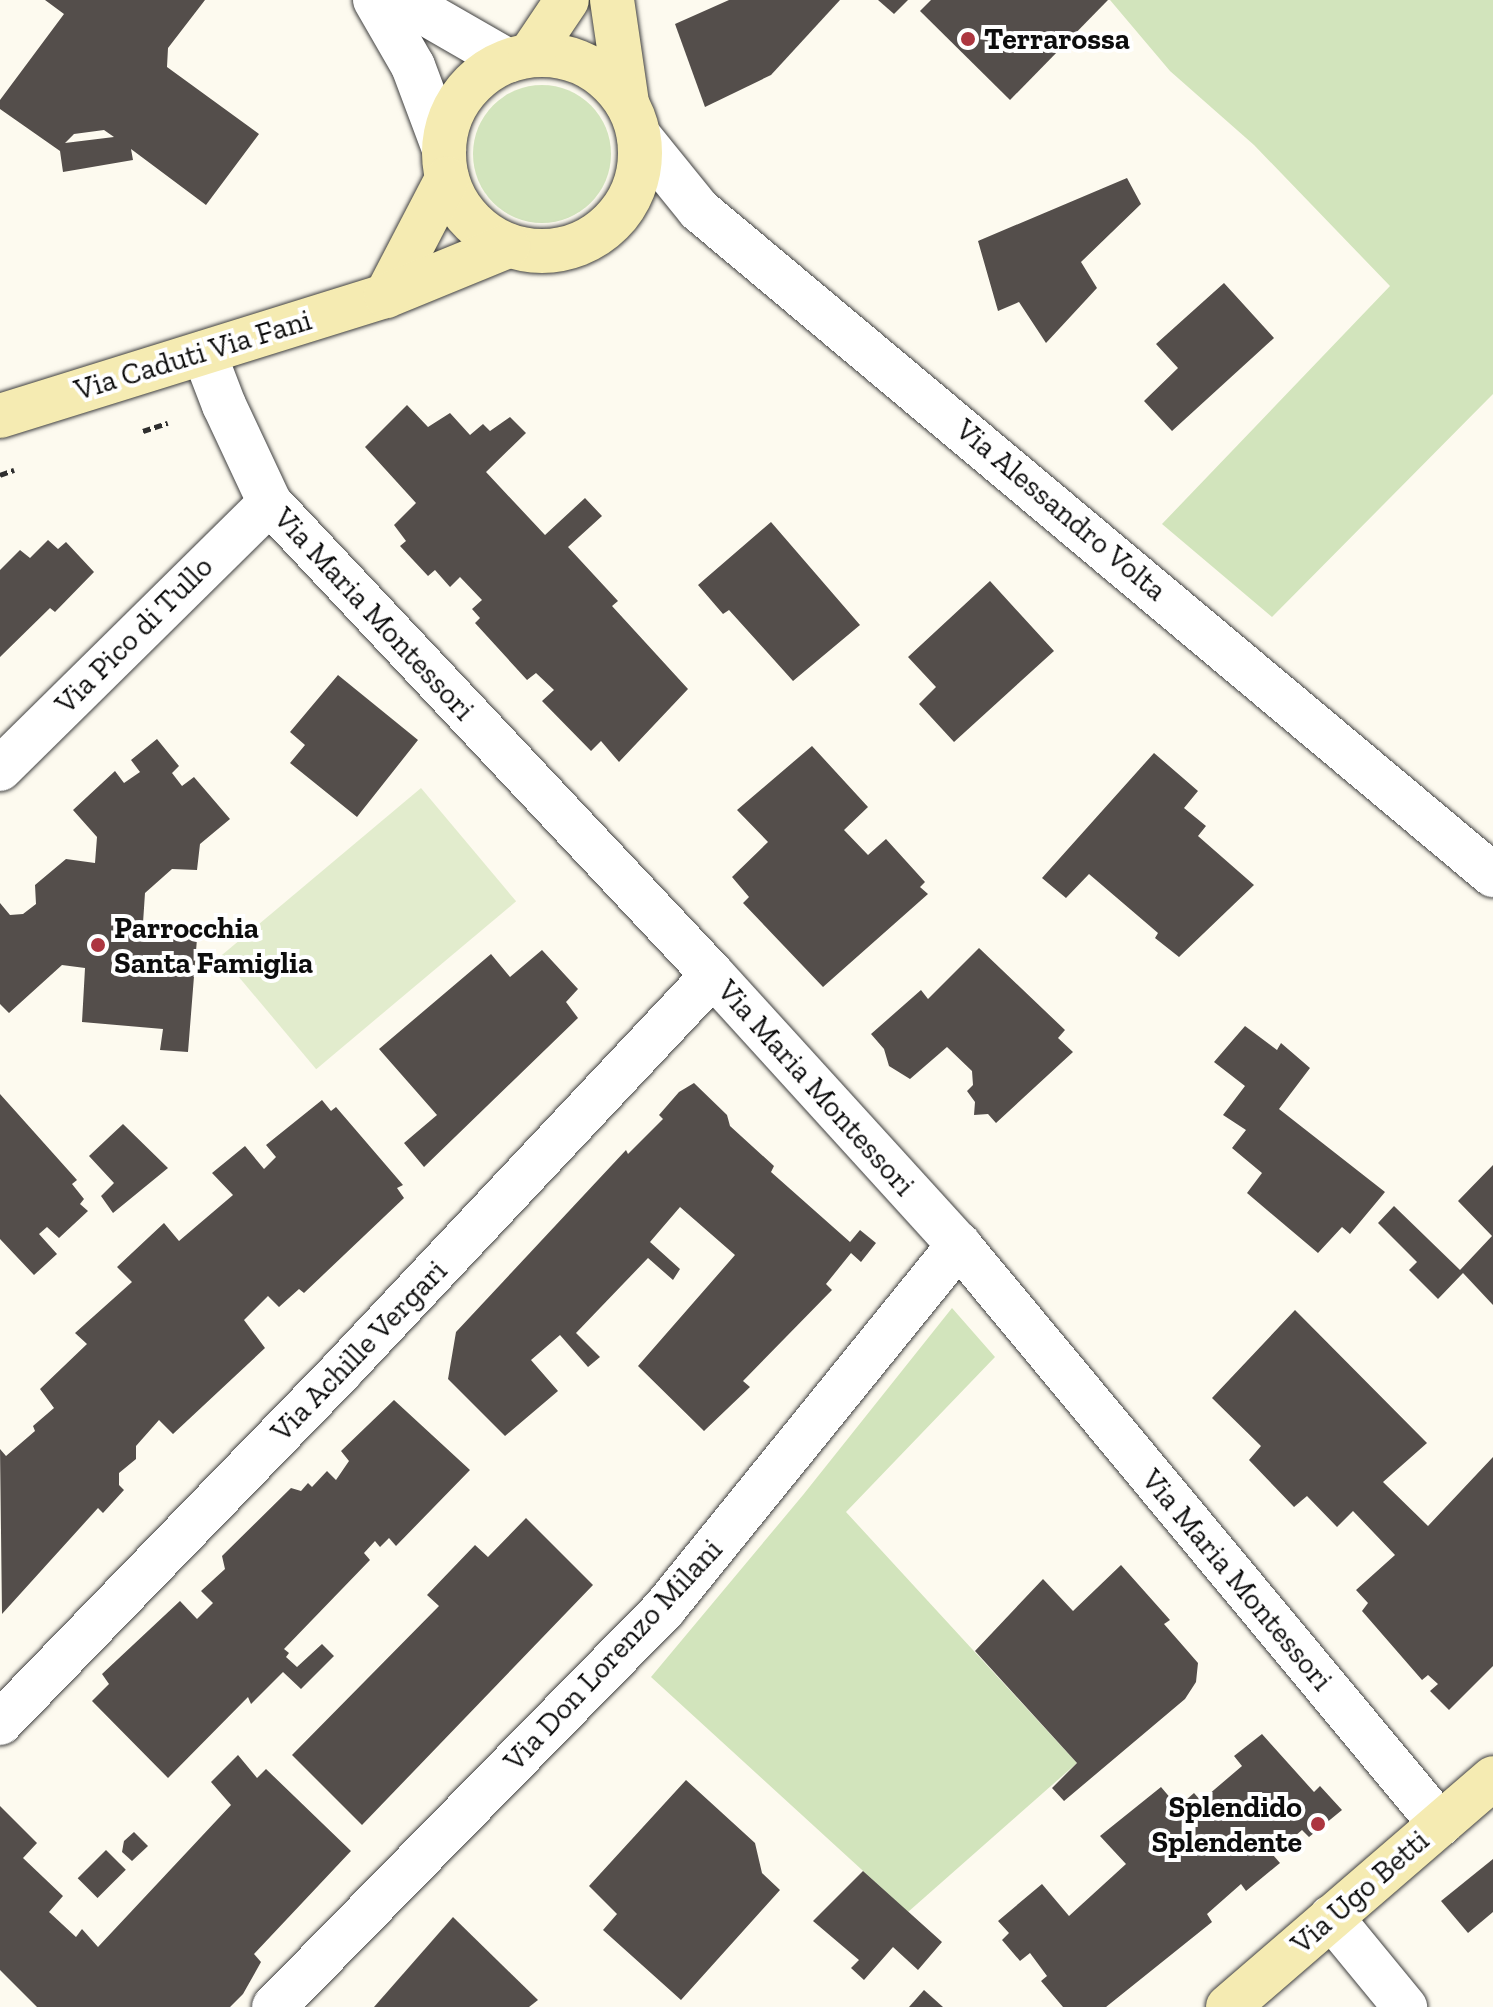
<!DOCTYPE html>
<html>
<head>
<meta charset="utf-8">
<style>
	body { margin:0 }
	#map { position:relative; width:1493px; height:2007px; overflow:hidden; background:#fdfaef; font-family:"Zilla Slab",serif }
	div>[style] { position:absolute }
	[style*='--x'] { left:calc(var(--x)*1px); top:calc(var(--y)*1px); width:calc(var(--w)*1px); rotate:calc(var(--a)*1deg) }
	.green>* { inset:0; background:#d2e4bc }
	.round { border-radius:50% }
	.pitch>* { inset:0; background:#e2eccd; transform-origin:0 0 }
	.building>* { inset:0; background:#544e4b; transform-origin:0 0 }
	.path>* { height:5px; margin-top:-2.5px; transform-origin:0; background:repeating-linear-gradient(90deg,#2f2f2f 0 8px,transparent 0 12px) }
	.roads { filter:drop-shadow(0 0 2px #404040) drop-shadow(0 0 2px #404040) }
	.street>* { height:44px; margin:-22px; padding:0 22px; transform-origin:22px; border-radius:22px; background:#fff }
	.secondary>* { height:44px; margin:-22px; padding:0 22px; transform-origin:22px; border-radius:22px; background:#f5ebb2 }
	.secondary>.ring { margin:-22px; padding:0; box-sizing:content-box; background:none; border:44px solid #f5ebb2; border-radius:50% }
	.dots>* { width:22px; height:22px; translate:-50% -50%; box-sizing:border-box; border:4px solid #fff; border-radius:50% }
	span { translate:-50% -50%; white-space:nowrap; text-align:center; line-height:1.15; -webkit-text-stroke:8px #fff; paint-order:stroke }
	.poi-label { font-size:30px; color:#0d0d0d; font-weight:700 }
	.left { translate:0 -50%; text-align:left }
	.right { translate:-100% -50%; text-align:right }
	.street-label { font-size:30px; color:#0d0d0d }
</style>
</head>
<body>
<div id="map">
	<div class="green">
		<div style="clip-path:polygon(1110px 0,1493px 0,1493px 394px,1272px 617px,1162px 524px,1390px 286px,1254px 145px,1170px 71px)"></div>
		<div class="round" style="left:473px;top:85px;width:138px;height:138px"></div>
		<div style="clip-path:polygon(952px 1308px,995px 1357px,846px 1512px,1077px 1763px,908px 1912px,651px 1677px,803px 1495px)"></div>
	</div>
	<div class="pitch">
		<div style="left:421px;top:788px;width:148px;height:261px;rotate:50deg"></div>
	</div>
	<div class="building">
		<div style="clip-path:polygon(evenodd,45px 0,205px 0,168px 48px,167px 67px,259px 134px,206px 205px,131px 149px,133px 160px,63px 172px,60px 151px,0 109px,0 100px,64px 14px,45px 0,104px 130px,114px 137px,65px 143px,74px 134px,104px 130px)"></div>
		<div style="clip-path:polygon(729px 0,840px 0,771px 75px,705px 107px,675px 24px)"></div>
		<div style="clip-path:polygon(878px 0,908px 0,894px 14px)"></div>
		<div style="clip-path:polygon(931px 0,1108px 0,1010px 100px,920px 11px)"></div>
		<div style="clip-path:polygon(1127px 178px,1141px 204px,1081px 262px,1097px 288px,1046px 343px,1019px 302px,998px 311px,978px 241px)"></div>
		<div style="clip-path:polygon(1224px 283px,1274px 338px,1172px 431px,1144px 401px,1178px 368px,1156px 344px)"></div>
		<div style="clip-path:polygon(407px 405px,428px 427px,450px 413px,470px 435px,483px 424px,490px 431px,510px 417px,526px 433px,486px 472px,545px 535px,585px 498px,602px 516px,568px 547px,618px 601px,612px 606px,688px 689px,619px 762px,601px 741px,591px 751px,542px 701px,554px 690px,536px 673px,527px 680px,475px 623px,480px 618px,472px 609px,482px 600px,460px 577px,450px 587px,435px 570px,428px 576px,400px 546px,406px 541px,394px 525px,416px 503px,365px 447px)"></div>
		<div style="clip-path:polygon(771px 522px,860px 625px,793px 681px,729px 610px,723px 614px,698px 585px)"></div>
		<div style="clip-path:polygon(48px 540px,58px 549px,66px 542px,94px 572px,55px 612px,50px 608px,0 657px,0 570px,20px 550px,30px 558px)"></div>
		<div style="clip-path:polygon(990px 581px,1054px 651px,954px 742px,919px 704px,936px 687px,908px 657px)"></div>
		<div style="clip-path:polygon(338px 675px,418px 740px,357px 817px,290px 763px,305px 745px,290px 732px)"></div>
		<div style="clip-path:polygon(157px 739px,179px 766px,172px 773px,182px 786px,194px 777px,230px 819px,200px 844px,197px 870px,172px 869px,145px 893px,143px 923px,198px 926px,188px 1052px,160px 1050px,163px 1029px,82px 1022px,85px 968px,62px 965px,9px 1013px,0 1004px,0 903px,10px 915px,23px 914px,36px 904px,35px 885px,66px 859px,95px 863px,97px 837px,73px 810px,115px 771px,124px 783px,140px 772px,131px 760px)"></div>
		<div style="clip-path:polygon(812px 746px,868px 807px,844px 830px,868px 855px,886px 839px,925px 882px,920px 887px,928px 894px,823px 987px,743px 903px,749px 897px,732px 877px,768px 842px,737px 810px)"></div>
		<div style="clip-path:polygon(1154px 753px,1198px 791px,1184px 808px,1206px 826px,1198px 836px,1254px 885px,1179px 957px,1155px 938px,1158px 933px,1089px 874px,1066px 898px,1042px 878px)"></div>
		<div style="clip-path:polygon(979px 948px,1065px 1030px,1058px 1038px,1073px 1052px,996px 1123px,988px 1114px,974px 1115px,975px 1102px,967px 1091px,973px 1085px,972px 1071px,947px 1047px,910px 1079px,889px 1066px,884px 1049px,871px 1034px,921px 990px,928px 999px)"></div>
		<div style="clip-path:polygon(542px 950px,578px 989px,566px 1002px,578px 1018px,424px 1167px,404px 1143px,437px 1115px,379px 1049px,491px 954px,510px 977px)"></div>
		<div style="clip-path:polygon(1245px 1026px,1277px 1050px,1281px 1043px,1310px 1068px,1279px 1109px,1385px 1192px,1350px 1234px,1342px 1227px,1318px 1253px,1247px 1193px,1262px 1173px,1232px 1148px,1246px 1130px,1223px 1115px,1245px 1086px,1214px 1062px)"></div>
		<div style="clip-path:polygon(694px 1083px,727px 1115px,730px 1126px,774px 1166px,771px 1172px,850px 1242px,860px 1230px,876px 1243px,861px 1262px,851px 1253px,826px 1284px,832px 1290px,743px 1381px,750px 1387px,704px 1431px,638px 1366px,735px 1255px,680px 1207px,650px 1242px,680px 1269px,673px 1280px,648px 1258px,576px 1333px,600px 1357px,588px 1367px,560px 1335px,531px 1360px,558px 1391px,505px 1436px,448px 1379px,456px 1332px,626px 1150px,628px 1154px,663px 1119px,659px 1115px,679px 1092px)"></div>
		<div style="clip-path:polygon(0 1094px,77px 1180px,72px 1184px,84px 1199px,80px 1204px,88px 1211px,59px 1238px,47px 1227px,39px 1234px,57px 1254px,34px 1275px,0 1239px)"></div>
		<div style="clip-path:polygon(322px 1100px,331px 1111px,336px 1107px,403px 1185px,397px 1188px,404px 1198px,304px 1293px,299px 1289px,279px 1307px,268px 1296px,244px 1320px,265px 1348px,173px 1434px,159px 1420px,136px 1446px,136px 1459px,119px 1473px,119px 1485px,124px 1490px,103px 1513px,98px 1508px,2px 1614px,0 1449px,6px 1456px,35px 1431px,33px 1426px,54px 1408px,40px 1389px,87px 1344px,75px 1333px,132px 1282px,117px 1267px,164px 1223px,179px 1241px,233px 1195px,212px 1173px,245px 1146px,264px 1169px,276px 1157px,266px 1145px)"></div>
		<div style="clip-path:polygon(123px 1124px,168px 1168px,113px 1213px,101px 1196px,114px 1183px,89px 1156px)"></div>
		<div style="clip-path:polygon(1493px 1165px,1493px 1305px,1463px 1273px,1438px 1299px,1409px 1270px,1417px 1262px,1378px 1223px,1394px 1206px,1460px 1270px,1492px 1236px,1458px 1201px)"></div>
		<div style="clip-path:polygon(1295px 1310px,1427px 1443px,1383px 1482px,1428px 1526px,1493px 1457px,1493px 1666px,1449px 1710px,1430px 1691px,1438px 1684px,1428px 1675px,1422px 1680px,1362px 1611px,1368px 1603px,1356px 1590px,1395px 1555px,1353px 1511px,1337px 1527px,1307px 1496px,1294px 1507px,1249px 1460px,1261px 1446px,1212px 1398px)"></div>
		<div style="clip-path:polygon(394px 1400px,470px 1470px,396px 1546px,389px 1538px,380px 1547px,375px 1541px,364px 1553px,370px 1560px,284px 1649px,289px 1653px,286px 1657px,297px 1667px,322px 1644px,334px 1656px,301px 1689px,283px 1672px,251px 1704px,248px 1697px,168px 1778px,92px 1701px,109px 1684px,102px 1674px,180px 1601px,197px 1619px,213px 1603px,201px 1591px,225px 1569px,222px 1556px,291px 1488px,301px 1491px,308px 1483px,312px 1487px,327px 1471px,336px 1480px,349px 1461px,341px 1451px)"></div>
		<div style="clip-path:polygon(526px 1518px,593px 1585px,362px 1825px,292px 1755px,439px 1606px,427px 1595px,475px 1545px,488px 1557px)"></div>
		<div style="clip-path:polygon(1121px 1565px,1170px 1620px,1164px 1624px,1198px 1663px,1196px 1682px,1185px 1699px,1064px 1801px,1052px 1788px,1077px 1763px,975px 1651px,1043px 1579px,1073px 1611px)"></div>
		<div style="clip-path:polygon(1262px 1734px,1314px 1792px,1320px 1786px,1342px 1810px,1309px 1837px,1302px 1830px,1273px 1855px,1280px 1863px,1246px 1891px,1241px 1884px,1207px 1914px,1212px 1922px,1106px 2007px,1063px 2007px,1041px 1981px,1047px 1976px,1030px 1953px,1020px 1961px,1002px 1940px,1009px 1933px,998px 1921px,1042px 1884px,1069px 1916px,1126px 1864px,1100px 1836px,1161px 1787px,1178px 1807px,1194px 1793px,1201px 1801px,1242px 1766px,1234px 1756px)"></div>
		<div style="clip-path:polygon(238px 1755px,257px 1778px,266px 1769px,351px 1851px,254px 1954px,261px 1962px,243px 1994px,230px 2007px,37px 2007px,0 1970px,0 1806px,37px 1843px,23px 1858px,63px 1896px,49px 1912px,76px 1937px,82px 1929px,98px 1947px,231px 1805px,211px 1782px)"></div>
		<div style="clip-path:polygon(686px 1780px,755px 1843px,762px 1873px,780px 1890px,681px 2000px,603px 1930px,617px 1914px,589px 1886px)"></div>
		<div style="clip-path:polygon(134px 1832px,148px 1846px,132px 1861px,122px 1852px,124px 1841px)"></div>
		<div style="left:106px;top:1850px;width:28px;height:40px;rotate:45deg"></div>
		<div style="clip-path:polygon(1493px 1859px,1493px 1912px,1468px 1933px,1441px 1901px)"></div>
		<div style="clip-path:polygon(863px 1871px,942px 1942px,918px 1970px,893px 1947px,864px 1980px,851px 1968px,859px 1960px,813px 1921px)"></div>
		<div style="clip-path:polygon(453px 1917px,538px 2000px,529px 2007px,374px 2007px)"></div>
		<div style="clip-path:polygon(924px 1990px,943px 2007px,909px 2007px)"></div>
	</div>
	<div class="path">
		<div style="--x:143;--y:431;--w:26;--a:-18"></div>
		<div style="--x:0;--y:475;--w:15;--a:-20"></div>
	</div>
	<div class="roads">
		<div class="street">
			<div style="--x:375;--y:0;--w:76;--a:60.1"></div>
			<div style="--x:413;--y:66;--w:89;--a:69.5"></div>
			<div style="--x:402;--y:0;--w:122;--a:29.9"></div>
			<div style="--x:639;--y:136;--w:95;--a:51"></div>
			<div style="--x:699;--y:210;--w:1036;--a:39.95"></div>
			<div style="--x:204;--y:353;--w:56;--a:69"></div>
			<div style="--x:224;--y:405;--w:108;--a:64.9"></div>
			<div style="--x:270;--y:503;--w:647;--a:46.82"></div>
			<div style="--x:713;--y:975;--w:365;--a:47.7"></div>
			<div style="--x:959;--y:1245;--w:753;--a:50.28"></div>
			<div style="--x:0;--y:769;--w:379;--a:-44.6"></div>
			<div style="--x:0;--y:1723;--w:490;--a:-45.9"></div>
			<div style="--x:341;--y:1371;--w:543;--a:-46.79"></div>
			<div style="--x:1331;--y:1917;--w:117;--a:50.6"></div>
			<div style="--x:274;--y:2007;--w:557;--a:-45.58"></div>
			<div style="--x:664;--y:1609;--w:469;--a:-51"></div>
		</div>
		<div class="secondary">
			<div style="--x:612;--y:0;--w:104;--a:81.7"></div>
			<div class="ring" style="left:444px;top:55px;width:152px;height:152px"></div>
			<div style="--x:530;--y:55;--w:66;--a:-56.1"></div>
			<div style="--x:386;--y:296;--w:132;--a:-62.5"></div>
			<div style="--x:0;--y:416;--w:404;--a:-17.3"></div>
			<div style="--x:386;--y:296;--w:132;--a:-22.3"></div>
			<div style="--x:1228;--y:2007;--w:350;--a:-40.8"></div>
		</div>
	</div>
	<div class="dots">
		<div style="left:968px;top:39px;background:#ac3640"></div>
		<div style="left:98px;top:945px;background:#ac3640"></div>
		<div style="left:1318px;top:1824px;background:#ac3640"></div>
	</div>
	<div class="poi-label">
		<span class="left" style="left:984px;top:39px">Terrarossa</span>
		<span class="left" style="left:114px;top:945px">Parrocchia<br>Santa Famiglia</span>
		<span class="right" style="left:1302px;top:1824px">Splendido<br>Splendente</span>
	</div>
	<div class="street-label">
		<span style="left:193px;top:355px;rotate:-17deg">Via Caduti Via Fani</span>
		<span style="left:1061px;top:510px;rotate:40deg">Via Alessandro Volta</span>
		<span style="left:374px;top:614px;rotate:47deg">Via Maria Montessori</span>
		<span style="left:134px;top:635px;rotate:-45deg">Via Pico di Tullo</span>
		<span style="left:816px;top:1088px;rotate:48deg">Via Maria Montessori</span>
		<span style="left:359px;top:1351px;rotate:-46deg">Via Achille Vergari</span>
		<span style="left:1237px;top:1580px;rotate:50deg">Via Maria Montessori</span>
		<span style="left:613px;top:1655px;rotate:-47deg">Via Don Lorenzo Milani</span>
		<span style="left:1360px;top:1892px;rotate:-41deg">Via Ugo Betti</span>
	</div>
</div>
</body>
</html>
